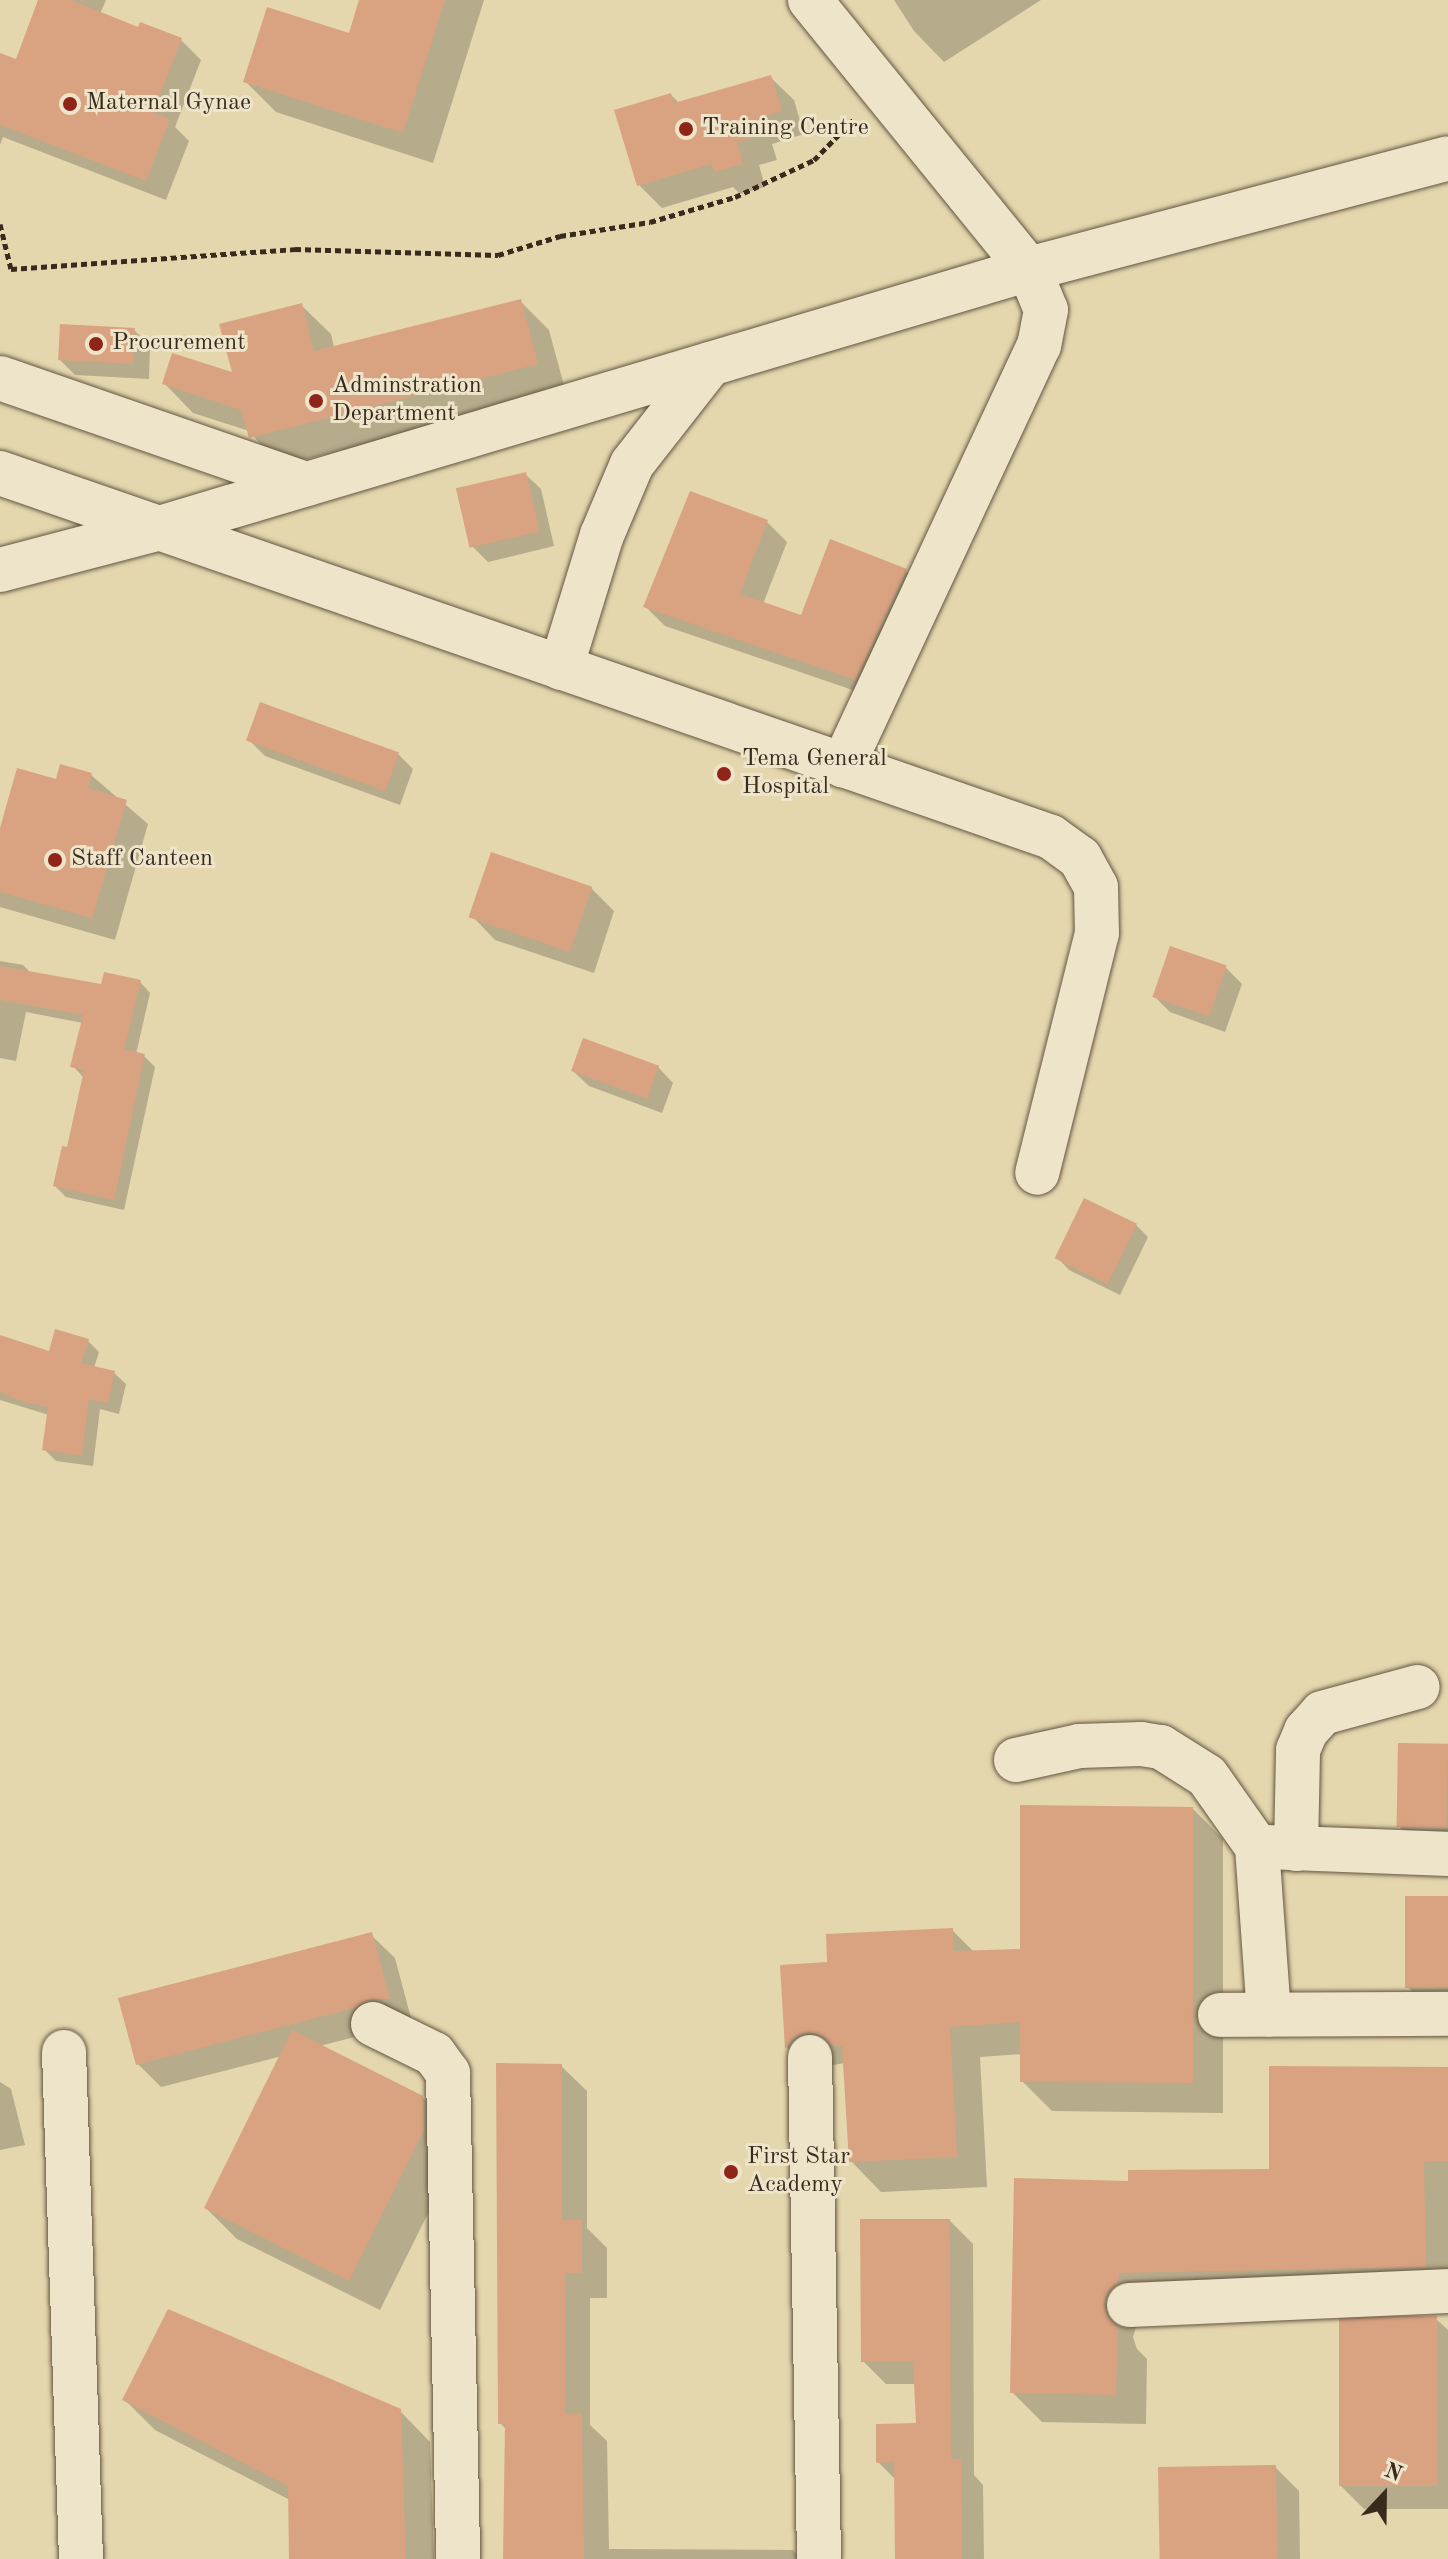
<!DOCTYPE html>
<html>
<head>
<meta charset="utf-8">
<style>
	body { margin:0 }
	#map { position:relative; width:1448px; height:2559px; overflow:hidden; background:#e4d6ad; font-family:"Old Standard TT",serif }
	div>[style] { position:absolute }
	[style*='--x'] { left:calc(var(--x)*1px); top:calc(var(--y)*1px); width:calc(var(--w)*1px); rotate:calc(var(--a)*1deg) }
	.shadow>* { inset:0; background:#0003 }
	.building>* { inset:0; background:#d9a382; transform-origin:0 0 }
	.path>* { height:5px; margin-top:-2.5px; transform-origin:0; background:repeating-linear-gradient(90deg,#382b1d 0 6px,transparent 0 10px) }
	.roads { filter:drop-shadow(0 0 2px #635641) drop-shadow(0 0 2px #635641) }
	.minor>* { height:44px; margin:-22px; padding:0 22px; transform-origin:22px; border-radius:22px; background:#ede4ca }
	.dots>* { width:22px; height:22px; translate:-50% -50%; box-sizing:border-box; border:4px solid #ede4ca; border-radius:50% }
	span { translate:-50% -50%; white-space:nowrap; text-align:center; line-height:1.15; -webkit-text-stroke:6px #ede4ca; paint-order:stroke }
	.poi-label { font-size:24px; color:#382b1d }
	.left { translate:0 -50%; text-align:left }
	.north { position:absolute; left:1344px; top:2455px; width:80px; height:80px; -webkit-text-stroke:6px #ede4ca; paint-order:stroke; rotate:22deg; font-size:22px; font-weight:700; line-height:32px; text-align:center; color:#382b1d }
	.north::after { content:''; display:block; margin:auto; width:28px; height:36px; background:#382b1d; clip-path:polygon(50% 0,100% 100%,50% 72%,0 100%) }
</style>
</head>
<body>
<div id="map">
	<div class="shadow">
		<div style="clip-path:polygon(40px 0,106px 0,100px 14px,139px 30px,141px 24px,181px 40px,201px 60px,175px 127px,189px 141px,166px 200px,3px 137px,0 145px,0 55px,17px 62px)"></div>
		<div style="clip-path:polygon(361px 0,484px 0,433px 163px,276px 112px,246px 82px,350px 36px)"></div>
		<div style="clip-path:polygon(894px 0,1041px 0,944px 62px,914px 31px)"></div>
		<div style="clip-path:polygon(770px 77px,794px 100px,804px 134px,772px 144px,777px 160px,759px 165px,765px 187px,740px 194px,733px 187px,662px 208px,639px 185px,671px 95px,679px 103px)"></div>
		<div style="clip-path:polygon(520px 301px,549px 330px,566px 393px,280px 466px,249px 431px,193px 413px,164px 383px,234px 375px,301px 305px,331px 334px,334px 348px)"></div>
		<div style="clip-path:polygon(134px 330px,150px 345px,149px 379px,75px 375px,59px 359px)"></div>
		<div style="clip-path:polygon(525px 474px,541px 489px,554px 546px,488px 562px,472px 546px)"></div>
		<div style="clip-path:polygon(767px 522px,787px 542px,763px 604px,802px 617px,906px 571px,926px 590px,876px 698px,665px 626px,645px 606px)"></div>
		<div style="clip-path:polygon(249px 740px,398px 754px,413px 769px,400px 805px,265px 756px)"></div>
		<div style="clip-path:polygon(91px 775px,148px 824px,115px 940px,0 907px,0 834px,57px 782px)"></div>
		<div style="clip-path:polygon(591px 888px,614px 911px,594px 973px,495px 940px,472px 916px)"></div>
		<div style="clip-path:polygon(0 961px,23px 965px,32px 974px,102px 987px,140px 982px,150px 993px,136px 1054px,144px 1056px,155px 1067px,124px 1210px,66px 1197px,55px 1186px,69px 1149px,84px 1078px,73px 1066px,83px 1023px,26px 1012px,16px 1061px,0 1058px)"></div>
		<div style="clip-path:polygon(1226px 968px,1242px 984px,1225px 1032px,1170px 1012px,1155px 997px)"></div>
		<div style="clip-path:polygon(658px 1067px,673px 1083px,662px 1113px,589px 1086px,573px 1071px)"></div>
		<div style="clip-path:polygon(1136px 1225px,1148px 1237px,1120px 1295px,1069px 1270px,1057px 1257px)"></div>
		<div style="clip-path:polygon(0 1337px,50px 1353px,88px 1341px,99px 1352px,94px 1368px,114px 1373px,126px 1384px,119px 1414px,100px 1409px,93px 1466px,56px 1461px,44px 1449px,49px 1415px,0 1400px)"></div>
		<div style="clip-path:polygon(1448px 1746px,1448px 1852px,1423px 1850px,1399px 1826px)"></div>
		<div style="clip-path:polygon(1193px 1809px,1223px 1839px,1223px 2113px,1052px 2111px,1022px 2081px,1022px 2054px,980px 2057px,987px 2187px,881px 2192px,851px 2161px,845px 2063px,827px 2066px,816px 2078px,787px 2048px,782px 1967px,829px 1964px,952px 1930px,975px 1953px,1022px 1951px)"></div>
		<div style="clip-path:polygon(1448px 1898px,1448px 2011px,1432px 2012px,1409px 1988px)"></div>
		<div style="clip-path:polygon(371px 1935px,395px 1958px,412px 2022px,320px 2046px,422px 2097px,453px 2128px,454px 2161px,380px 2310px,237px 2239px,206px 2208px,282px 2056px,161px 2087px,138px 2064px)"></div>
		<div style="clip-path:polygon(561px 2066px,587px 2091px,587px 2228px,607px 2248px,607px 2298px,590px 2298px,590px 2425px,607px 2441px,609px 2549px,793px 2550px,802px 2559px,504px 2559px,507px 2430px,500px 2423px)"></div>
		<div style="clip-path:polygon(1448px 2069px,1448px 2296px,1137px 2323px,1133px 2337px,1137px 2349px,1147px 2359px,1146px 2424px,1042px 2422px,1012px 2392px,1130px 2183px,1271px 2171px)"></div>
		<div style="clip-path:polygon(0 2082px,11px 2089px,25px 2145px,0 2150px)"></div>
		<div style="clip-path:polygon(950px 2221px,973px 2244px,974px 2475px,983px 2485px,984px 2559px,897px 2559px,896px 2480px,878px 2462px,918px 2425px,916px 2384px,886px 2384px,863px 2361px)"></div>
		<div style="clip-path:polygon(1436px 2319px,1448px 2330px,1448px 2509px,1364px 2509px,1341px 2486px)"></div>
		<div style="clip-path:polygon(124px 2399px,400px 2411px,430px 2442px,434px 2559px,291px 2559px,290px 2500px,155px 2430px)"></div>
		<div style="clip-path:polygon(1275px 2467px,1299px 2491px,1300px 2559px,1162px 2559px)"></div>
	</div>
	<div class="building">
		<div style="clip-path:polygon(38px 0,71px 0,138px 27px,140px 22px,182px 38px,153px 113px,170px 119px,146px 181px,0 125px,0 53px,16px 59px)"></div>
		<div style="clip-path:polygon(359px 0,445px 0,403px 133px,243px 82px,267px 7px,349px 33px)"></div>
		<div style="clip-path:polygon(771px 75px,782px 111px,750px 121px,755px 137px,737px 142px,743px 164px,714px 172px,712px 164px,637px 186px,614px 110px,671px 93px,674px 103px)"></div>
		<div style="clip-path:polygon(521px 299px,538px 364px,249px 438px,241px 410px,162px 384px,172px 353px,232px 372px,219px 324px,302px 303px,314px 351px)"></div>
		<div style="left:60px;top:324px;width:75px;height:36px;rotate:3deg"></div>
		<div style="left:526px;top:472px;width:61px;height:72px;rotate:77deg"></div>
		<div style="clip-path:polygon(690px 491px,768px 520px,740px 594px,801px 615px,830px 539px,907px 569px,856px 680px,643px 607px)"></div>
		<div style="left:260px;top:702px;width:148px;height:41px;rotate:20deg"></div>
		<div style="clip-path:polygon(60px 764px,92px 773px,88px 788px,127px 800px,92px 918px,0 892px,0 828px,17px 768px,56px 779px)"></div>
		<div style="left:491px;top:852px;width:107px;height:69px;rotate:19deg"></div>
		<div style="left:1170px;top:946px;width:60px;height:54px;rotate:19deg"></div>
		<div style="clip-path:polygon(0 966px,101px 984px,104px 972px,141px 980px,124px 1049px,145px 1054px,114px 1200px,53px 1186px,62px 1146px,67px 1147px,84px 1070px,70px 1067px,83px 1015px,0 1000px)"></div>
		<div style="left:583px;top:1038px;width:81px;height:35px;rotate:20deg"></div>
		<div style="left:1084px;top:1198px;width:59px;height:67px;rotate:26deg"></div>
		<div style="clip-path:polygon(55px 1329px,89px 1339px,81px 1363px,115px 1371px,108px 1403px,89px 1399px,82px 1456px,42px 1450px,48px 1407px,21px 1401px,0 1392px,0 1335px,49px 1351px)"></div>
		<div style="left:1398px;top:1743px;width:50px;height:84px;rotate:1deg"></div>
		<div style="clip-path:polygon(1020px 1805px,1193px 1807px,1193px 2083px,1020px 2082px,1020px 2022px,950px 2027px,957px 2157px,849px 2162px,842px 2046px,832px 2046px,823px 2036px,809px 2032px,796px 2036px,785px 2049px,780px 1965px,827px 1962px,826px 1934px,953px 1928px,954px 1951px,1020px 1949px)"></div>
		<div style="left:1448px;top:1896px;width:92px;height:43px;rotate:90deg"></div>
		<div style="clip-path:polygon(372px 1932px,390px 1999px,371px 1999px,354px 2008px,136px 2065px,118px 1998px)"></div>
		<div style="clip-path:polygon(292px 2030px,423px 2096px,424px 2130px,349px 2281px,204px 2208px)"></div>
		<div style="clip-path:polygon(496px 2063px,562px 2064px,562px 2220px,582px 2220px,582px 2273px,565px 2273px,565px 2414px,582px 2413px,584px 2559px,503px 2559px,505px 2424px,498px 2424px)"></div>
		<div style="clip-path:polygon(1269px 2066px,1448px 2067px,1448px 2161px,1424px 2161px,1426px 2267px,1119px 2273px,1118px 2283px,1107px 2293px,1104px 2305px,1108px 2318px,1118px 2327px,1116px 2395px,1010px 2393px,1014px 2178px,1128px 2181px,1128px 2170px,1269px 2169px)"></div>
		<div style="clip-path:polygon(860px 2219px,950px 2219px,951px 2459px,961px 2459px,962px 2559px,895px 2559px,894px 2462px,876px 2463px,876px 2424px,916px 2423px,913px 2362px,861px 2362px)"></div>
		<div style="clip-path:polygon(168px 2309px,401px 2409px,406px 2559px,289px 2559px,288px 2486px,122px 2400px)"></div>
		<div style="left:1437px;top:2316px;width:170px;height:98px;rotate:90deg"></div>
		<div style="left:1276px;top:2465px;width:94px;height:118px;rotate:89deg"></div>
	</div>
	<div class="path">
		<div style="--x:0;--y:224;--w:46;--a:76.3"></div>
		<div style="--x:11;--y:269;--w:285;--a:-4"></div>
		<div style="--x:295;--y:249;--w:203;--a:1.7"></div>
		<div style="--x:498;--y:255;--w:65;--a:-17"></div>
		<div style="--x:560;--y:236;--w:91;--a:-8.8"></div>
		<div style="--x:650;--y:222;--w:89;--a:-16.4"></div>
		<div style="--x:735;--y:197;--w:87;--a:-25.1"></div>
		<div style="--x:814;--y:160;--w:57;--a:-45.7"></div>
	</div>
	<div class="roads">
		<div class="minor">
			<div style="--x:810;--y:0;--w:347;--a:50.9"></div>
			<div style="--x:1029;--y:269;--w:44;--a:67.5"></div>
			<div style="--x:1046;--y:310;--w:36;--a:101"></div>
			<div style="--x:1039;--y:345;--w:464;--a:115"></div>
			<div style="--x:0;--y:378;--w:324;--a:19.1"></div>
			<div style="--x:0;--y:473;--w:1112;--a:19.1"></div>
			<div style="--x:1051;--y:837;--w:36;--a:36"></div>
			<div style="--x:1080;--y:858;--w:33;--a:61"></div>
			<div style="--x:1096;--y:887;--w:46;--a:88.8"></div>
			<div style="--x:1097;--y:933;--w:247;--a:104"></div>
			<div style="--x:0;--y:570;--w:161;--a:-14.7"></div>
			<div style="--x:156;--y:529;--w:911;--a:-16.58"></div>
			<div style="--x:1029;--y:269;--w:433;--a:-14.8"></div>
			<div style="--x:561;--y:668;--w:139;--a:-72.9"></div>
			<div style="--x:602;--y:535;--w:77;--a:-67.1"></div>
			<div style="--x:632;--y:464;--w:127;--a:-52"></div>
			<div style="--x:1016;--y:1760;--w:65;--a:-12.5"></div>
			<div style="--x:1079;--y:1746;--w:62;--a:-1.8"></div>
			<div style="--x:1141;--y:1744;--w:20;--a:9"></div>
			<div style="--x:1161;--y:1747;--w:54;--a:32.2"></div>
			<div style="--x:1207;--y:1776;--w:87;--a:54.8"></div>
			<div style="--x:1257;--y:1847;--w:168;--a:85.9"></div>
			<div style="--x:1268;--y:1847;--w:180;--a:2.2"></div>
			<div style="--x:1296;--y:1849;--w:99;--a:-88.8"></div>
			<div style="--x:1298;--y:1750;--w:21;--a:-67"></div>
			<div style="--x:1306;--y:1731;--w:24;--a:-48"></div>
			<div style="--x:1322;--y:1713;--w:99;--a:-15.2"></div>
			<div style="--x:1220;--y:2015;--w:228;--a:-0.3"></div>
			<div style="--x:373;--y:2024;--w:68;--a:26.2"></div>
			<div style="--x:434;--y:2054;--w:24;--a:54"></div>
			<div style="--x:448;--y:2073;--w:486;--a:88.8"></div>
			<div style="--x:64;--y:2052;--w:507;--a:88.08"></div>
			<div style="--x:810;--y:2057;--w:502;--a:88.97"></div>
			<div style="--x:1129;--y:2305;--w:319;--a:-2.5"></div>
		</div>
	</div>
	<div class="dots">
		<div style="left:70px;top:104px;background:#8f2418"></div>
		<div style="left:686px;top:129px;background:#8f2418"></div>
		<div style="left:96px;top:344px;background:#8f2418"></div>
		<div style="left:316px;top:401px;background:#8f2418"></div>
		<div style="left:724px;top:774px;background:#8f2418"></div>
		<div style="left:55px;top:860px;background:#8f2418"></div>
		<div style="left:731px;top:2172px;background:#8f2418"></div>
	</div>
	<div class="poi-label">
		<span class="left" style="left:86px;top:104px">Maternal Gynae</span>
		<span class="left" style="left:702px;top:129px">Training Centre</span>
		<span class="left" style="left:112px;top:344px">Procurement</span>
		<span class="left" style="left:332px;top:401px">Adminstration<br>Department</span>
		<span class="left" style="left:742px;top:774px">Tema General<br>Hospital</span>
		<span class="left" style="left:71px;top:860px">Staff Canteen</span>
		<span class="left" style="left:747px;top:2172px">First Star<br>Academy</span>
	</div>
	<div class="north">N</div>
</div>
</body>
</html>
